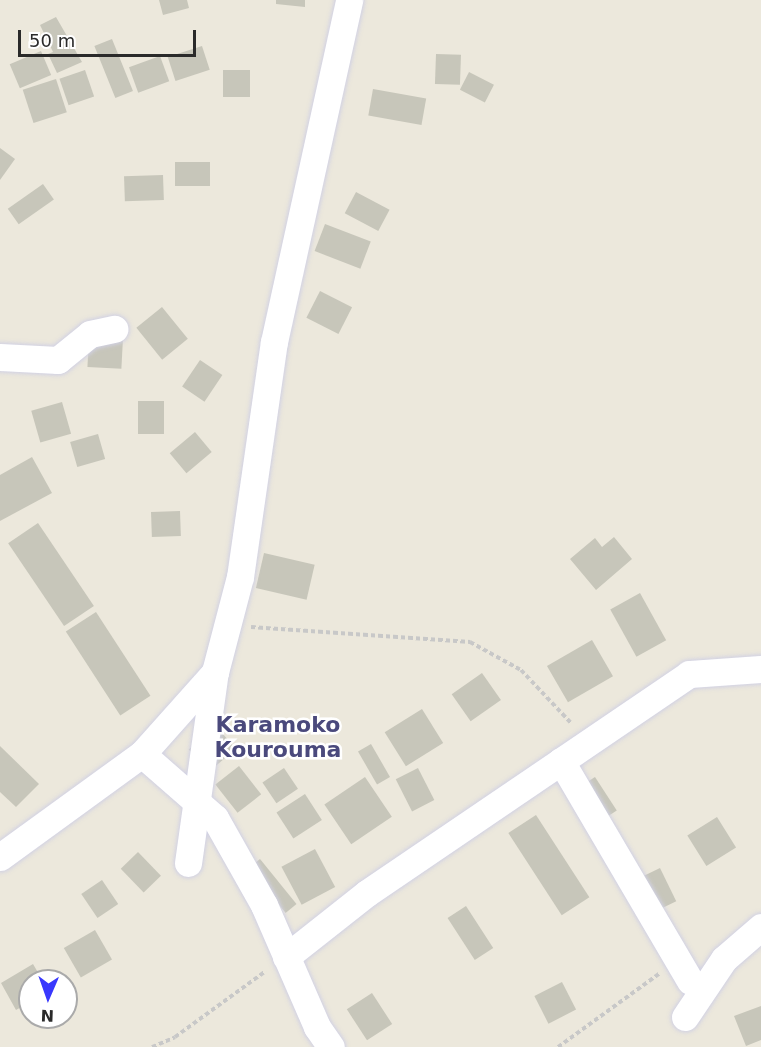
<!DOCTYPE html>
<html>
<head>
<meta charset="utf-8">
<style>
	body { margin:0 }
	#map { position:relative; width:761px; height:1047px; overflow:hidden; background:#ece8dc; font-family:"DejaVu Sans",sans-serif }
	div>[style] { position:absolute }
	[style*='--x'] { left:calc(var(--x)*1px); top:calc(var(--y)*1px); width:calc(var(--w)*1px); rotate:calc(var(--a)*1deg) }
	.building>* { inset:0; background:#c7c6ba; transform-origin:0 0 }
	.path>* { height:4px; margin-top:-2px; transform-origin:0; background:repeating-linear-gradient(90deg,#c8c8c8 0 4.5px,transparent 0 7.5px) }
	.roads { filter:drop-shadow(0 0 2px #d1d1e3) drop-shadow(0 0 2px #d1d1e3) }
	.minor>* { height:27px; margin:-13.5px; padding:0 13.5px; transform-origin:13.5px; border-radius:13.5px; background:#fff }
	span { translate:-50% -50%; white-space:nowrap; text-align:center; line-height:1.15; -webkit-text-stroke:5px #fff; paint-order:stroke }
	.neighbourhood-label { font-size:22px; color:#4a497c; font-weight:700 }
	.north { position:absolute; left:18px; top:969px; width:60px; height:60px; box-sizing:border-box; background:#fff; border:2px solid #aaa; border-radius:50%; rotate:182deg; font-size:16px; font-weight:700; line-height:24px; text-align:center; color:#2a2a2a }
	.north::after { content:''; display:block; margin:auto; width:21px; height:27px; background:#3938fd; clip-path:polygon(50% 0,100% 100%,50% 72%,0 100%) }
	.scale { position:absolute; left:18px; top:30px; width:178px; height:27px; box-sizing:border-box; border:3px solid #2a2a2a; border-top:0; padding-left:8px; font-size:18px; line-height:21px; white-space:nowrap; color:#2a2a2a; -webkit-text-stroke:4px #fff; paint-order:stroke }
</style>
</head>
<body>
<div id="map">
	<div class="building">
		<div style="clip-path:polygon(159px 0,187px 0,189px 8px,163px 15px)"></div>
		<div style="clip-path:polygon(276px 0,305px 0,305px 7px,276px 4px)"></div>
		<div style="clip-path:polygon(56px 17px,82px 62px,57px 73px,48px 54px,53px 52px,40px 25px)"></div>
		<div style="left:112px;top:39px;width:56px;height:19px;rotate:68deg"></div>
		<div style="left:202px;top:46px;width:25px;height:36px;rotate:72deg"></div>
		<div style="left:41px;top:51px;width:26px;height:34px;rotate:67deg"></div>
		<div style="left:436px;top:54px;width:25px;height:30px;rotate:2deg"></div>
		<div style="left:160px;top:56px;width:27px;height:33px;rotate:70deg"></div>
		<div style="left:85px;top:70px;width:28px;height:27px;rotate:71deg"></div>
		<div style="left:223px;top:70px;width:27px;height:27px"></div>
		<div style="left:469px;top:72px;width:28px;height:20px;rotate:27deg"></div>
		<div style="left:56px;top:79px;width:35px;height:35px;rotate:72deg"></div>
		<div style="left:373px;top:89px;width:54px;height:27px;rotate:10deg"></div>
		<div style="clip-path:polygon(0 148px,15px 159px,0 180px)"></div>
		<div style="left:175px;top:162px;width:35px;height:24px"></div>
		<div style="left:163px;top:175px;width:25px;height:39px;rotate:88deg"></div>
		<div style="left:43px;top:184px;width:19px;height:43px;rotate:55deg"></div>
		<div style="left:356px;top:192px;width:38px;height:24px;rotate:28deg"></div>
		<div style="left:325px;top:224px;width:49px;height:29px;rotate:21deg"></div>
		<div style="left:320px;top:291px;width:36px;height:30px;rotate:27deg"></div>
		<div style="left:162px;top:307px;width:41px;height:33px;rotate:51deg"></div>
		<div style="left:89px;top:337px;width:34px;height:30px;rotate:3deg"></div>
		<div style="left:200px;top:360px;width:27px;height:32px;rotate:34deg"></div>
		<div style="left:138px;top:401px;width:26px;height:33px"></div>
		<div style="left:62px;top:402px;width:33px;height:32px;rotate:74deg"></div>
		<div style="left:195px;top:432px;width:26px;height:33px;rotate:50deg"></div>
		<div style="left:98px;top:434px;width:26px;height:29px;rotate:74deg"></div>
		<div style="clip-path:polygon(32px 457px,52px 493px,0 521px,0 475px)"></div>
		<div style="left:180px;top:511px;width:25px;height:29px;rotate:88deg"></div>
		<div style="left:38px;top:523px;width:100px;height:36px;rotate:56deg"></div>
		<div style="clip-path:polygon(614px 537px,632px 559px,596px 590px,570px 559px,595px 538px,602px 547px)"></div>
		<div style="left:264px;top:553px;width:52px;height:36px;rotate:13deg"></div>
		<div style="left:640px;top:593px;width:54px;height:34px;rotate:61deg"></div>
		<div style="left:96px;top:612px;width:100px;height:36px;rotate:57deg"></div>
		<div style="left:592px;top:640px;width:42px;height:52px;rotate:60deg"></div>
		<div style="left:482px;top:673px;width:33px;height:37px;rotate:55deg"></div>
		<div style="left:422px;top:709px;width:40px;height:44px;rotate:58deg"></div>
		<div style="left:216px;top:726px;width:30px;height:36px;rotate:49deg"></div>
		<div style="left:371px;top:744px;width:38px;height:15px;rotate:60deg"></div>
		<div style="clip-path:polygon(0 746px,39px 784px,16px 807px,0 792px)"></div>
		<div style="left:239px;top:766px;width:36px;height:30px;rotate:52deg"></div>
		<div style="left:284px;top:768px;width:25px;height:26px;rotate:56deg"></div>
		<div style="left:418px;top:768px;width:36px;height:25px;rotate:63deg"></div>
		<div style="left:365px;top:777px;width:48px;height:49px;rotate:56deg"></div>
		<div style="left:595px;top:777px;width:40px;height:29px;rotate:57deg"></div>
		<div style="left:305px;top:794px;width:31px;height:34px;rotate:57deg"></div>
		<div style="left:536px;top:815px;width:98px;height:33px;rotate:57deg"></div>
		<div style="left:717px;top:817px;width:36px;height:35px;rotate:58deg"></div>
		<div style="left:315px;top:849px;width:43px;height:38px;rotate:62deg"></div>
		<div style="left:138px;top:852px;width:33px;height:24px;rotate:46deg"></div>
		<div style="left:260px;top:859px;width:58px;height:14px;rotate:51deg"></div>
		<div style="left:660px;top:868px;width:37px;height:31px;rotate:64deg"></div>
		<div style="left:102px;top:880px;width:29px;height:25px;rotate:56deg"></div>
		<div style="left:466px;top:906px;width:50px;height:22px;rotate:57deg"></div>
		<div style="left:95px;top:930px;width:34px;height:36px;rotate:60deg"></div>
		<div style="clip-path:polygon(33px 964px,43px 981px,30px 981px,30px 1002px,16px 1010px,1px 983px)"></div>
		<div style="left:562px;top:982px;width:31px;height:31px;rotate:63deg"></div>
		<div style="left:372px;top:993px;width:37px;height:30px;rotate:57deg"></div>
		<div style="clip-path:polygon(761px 1006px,761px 1040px,746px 1046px,734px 1016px)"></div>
	</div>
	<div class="path">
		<div style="--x:251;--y:627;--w:220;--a:3.9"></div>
		<div style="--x:470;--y:642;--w:58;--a:28.8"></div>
		<div style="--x:521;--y:670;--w:74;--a:46.6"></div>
		<div style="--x:152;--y:1047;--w:25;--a:-23"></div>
		<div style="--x:175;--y:1037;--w:112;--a:-36"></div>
		<div style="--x:558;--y:1047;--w:125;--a:-35.9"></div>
	</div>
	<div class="roads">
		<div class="minor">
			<div style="--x:0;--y:357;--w:58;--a:3"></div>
			<div style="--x:58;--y:360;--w:41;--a:-39.1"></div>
			<div style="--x:90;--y:334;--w:25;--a:-12"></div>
			<div style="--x:142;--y:754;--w:97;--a:41.2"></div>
			<div style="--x:215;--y:818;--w:100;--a:60.6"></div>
			<div style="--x:264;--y:905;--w:133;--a:66.5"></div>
			<div style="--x:317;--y:1027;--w:24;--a:55"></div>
			<div style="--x:561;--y:761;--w:255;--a:59.6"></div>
			<div style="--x:0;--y:857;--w:175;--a:-36"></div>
			<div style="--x:142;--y:754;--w:110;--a:-48.3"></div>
			<div style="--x:215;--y:672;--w:98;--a:-75.3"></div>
			<div style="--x:240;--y:577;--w:237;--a:-81.8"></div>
			<div style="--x:274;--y:342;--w:350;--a:-77.6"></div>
			<div style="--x:188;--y:863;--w:193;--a:-82"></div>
			<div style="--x:286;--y:957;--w:103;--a:-38.3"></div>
			<div style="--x:367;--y:893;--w:389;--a:-34.2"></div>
			<div style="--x:689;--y:674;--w:72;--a:-4"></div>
			<div style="--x:685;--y:1017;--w:70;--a:-56.1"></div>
			<div style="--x:724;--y:959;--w:49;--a:-40.9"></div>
		</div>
	</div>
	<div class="neighbourhood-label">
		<span style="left:278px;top:737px">Karamoko<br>Kourouma</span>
	</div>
	<div class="north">N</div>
	<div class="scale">50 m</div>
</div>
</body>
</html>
